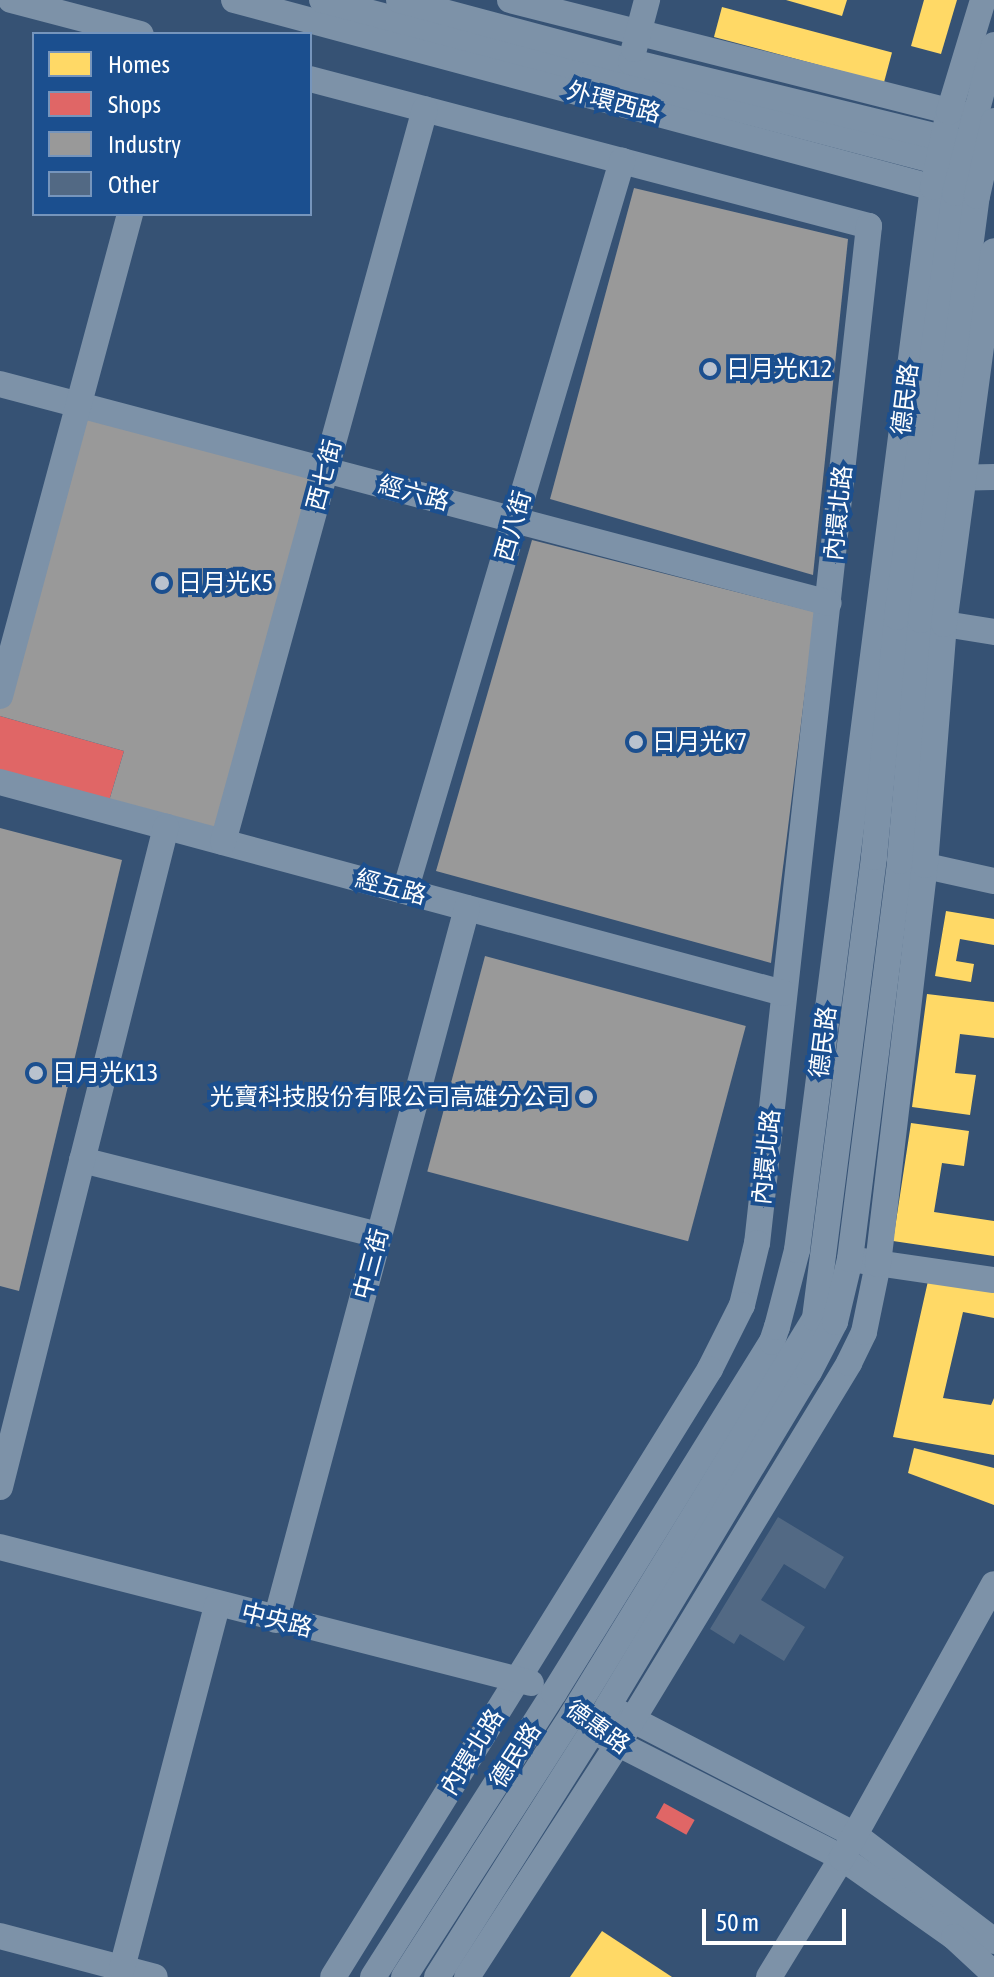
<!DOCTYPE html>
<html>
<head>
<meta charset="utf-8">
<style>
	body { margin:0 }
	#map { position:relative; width:994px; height:1977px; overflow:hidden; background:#365274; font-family:"Asap Condensed","Noto Sans TC",sans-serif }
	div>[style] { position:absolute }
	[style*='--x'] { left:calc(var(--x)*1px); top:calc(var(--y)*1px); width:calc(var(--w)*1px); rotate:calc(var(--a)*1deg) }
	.homes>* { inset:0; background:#ffd966; transform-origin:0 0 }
	.shops>* { inset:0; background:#e06666; transform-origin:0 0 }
	.industry>* { inset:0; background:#999; transform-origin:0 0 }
	.building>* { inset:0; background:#526984 }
	.minor>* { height:26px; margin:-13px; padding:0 13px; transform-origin:13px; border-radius:13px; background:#7d92a8 }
	.dots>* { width:22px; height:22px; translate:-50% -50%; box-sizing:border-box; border:4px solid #1b4f8f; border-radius:50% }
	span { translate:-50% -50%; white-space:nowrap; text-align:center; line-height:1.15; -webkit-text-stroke:8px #1b4f8f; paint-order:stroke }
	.street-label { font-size:24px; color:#fff }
	.poi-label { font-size:24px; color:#fff }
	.left { translate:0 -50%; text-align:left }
	.right { translate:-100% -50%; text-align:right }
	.legend { position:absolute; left:32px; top:32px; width:280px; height:184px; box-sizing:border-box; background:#1b4f8f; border:2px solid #7695bc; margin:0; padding:10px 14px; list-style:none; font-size:24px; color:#fff }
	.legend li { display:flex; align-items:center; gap:16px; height:40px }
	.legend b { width:40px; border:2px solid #7695bc }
	.scale { position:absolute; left:702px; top:1909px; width:144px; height:36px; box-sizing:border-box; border:4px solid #fff; border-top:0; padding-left:10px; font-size:24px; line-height:28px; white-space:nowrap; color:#fff; -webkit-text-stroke:6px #1b4f8f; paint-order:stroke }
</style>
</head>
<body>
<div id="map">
	<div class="homes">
		<div style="clip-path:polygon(786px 0,847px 0,842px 16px)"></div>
		<div style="clip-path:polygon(924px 0,957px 0,941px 54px,911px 46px)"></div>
		<div style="left:722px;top:7px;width:176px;height:31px;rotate:15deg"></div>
		<div style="clip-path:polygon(946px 911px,994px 919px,994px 945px,960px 939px,956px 961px,974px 964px,971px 982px,935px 976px)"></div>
		<div style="clip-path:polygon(927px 994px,994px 1002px,994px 1038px,960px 1034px,955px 1073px,976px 1075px,970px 1115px,912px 1107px)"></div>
		<div style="clip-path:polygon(911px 1123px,969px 1131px,964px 1166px,942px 1163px,934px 1212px,994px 1221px,994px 1256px,893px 1241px)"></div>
		<div style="clip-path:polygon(928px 1281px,994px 1290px,994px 1318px,963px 1312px,943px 1398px,991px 1405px,994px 1398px,994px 1455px,893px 1437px)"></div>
		<div style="clip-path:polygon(914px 1448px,994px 1468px,994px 1505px,908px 1473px)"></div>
		<div style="clip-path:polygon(602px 1931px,672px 1977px,570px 1977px)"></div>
	</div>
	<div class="shops">
		<div style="clip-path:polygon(0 716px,124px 751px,106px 811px,0 782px)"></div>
		<div style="left:664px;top:1803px;width:35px;height:17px;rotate:29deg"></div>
	</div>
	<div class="industry">
		<div style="clip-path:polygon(634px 188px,848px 239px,813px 575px,550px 499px)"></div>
		<div style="clip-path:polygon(78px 405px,325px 470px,223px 842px,106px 811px,124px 751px,0 716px,0 696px)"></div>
		<div style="clip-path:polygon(532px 540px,815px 612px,771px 963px,436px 871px)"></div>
		<div style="clip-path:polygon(0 828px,122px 860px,19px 1291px,0 1286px)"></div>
		<div style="left:485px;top:956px;width:270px;height:223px;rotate:15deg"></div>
	</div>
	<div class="building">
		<div style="clip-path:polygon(778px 1517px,844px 1557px,825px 1589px,784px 1564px,761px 1600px,805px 1627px,784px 1661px,740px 1634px,734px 1644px,710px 1629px)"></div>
	</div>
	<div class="minor">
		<div style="--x:11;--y:0;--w:134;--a:14.7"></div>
		<div style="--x:234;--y:0;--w:740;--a:15.03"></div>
		<div style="--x:322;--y:0;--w:654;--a:14.69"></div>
		<div style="--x:399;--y:0;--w:240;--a:15"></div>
		<div style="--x:631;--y:62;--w:338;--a:13.7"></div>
		<div style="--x:510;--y:0;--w:471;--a:14.2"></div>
		<div style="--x:634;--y:49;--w:51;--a:-75.1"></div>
		<div style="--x:310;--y:79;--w:578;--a:14.73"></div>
		<div style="--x:869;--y:226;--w:1023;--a:96.28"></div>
		<div style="--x:757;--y:1243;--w:64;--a:103.6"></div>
		<div style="--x:742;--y:1305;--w:72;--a:116.6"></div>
		<div style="--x:710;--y:1369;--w:715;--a:121.8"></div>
		<div style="--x:0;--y:384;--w:857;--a:14.8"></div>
		<div style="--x:946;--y:478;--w:48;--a:-1.2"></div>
		<div style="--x:926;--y:621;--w:69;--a:9.2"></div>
		<div style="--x:0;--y:696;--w:499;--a:-74.9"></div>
		<div style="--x:0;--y:782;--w:811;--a:15.08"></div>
		<div style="--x:223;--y:842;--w:760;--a:-74.59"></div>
		<div style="--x:908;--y:862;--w:88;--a:12.5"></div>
		<div style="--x:405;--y:891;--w:762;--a:-73.44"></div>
		<div style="--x:82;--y:1160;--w:306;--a:14.2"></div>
		<div style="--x:863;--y:1261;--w:132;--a:8.3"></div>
		<div style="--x:0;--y:1487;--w:681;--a:-75.88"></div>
		<div style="--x:0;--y:1547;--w:548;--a:14.37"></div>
		<div style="--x:276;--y:1620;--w:737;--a:-74.98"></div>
		<div style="--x:616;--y:1711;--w:269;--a:27.4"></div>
		<div style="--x:855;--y:1835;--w:175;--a:37.3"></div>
		<div style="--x:603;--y:1736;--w:268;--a:27"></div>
		<div style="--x:842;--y:1858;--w:137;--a:35.2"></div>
		<div style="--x:954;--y:1937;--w:54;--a:42.8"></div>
		<div style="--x:0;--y:1936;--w:160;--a:14.8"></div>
		<div style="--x:122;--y:1968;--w:375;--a:-75.3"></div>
		<div style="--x:373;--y:1977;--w:337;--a:-57.5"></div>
		<div style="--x:554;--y:1693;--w:413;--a:-58.2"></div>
		<div style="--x:772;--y:1342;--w:16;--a:-72"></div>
		<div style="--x:777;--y:1327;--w:80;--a:-75.4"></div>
		<div style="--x:797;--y:1250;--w:1072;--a:-82.71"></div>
		<div style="--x:933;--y:187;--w:77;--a:-78"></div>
		<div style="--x:949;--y:112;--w:117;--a:-73.1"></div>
		<div style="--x:404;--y:1977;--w:311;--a:-57.3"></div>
		<div style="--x:572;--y:1715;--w:465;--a:-58.5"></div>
		<div style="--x:815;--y:1318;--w:465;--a:-82.7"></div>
		<div style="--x:874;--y:857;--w:241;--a:-84.5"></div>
		<div style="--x:897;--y:617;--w:428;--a:-82.2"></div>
		<div style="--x:955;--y:193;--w:153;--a:-75.2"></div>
		<div style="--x:437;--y:1977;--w:320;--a:-57.7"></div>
		<div style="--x:608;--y:1706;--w:390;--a:-59"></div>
		<div style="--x:809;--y:1372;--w:56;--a:-62.5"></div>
		<div style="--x:835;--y:1322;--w:65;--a:-76.6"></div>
		<div style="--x:850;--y:1259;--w:401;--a:-82.8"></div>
		<div style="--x:900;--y:861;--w:242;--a:-85"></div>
		<div style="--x:921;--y:620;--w:428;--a:-82.5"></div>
		<div style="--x:977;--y:196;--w:77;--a:-77.2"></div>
		<div style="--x:467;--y:1977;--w:276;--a:-57.1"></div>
		<div style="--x:617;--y:1745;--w:447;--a:-58.7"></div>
		<div style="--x:849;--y:1363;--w:34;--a:-64"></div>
		<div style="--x:864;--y:1332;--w:69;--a:-78.4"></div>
		<div style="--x:878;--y:1264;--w:402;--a:-83.3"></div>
		<div style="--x:925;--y:865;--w:242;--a:-85.5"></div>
		<div style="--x:944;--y:624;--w:376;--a:-82.4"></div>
		<div style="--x:769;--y:1977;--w:140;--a:-58.5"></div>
		<div style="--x:842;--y:1858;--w:313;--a:-61"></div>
	</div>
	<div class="dots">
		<div style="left:710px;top:369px;background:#b9c2ce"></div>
		<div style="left:162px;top:583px;background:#b9c2ce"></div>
		<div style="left:636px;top:742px;background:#b9c2ce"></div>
		<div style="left:36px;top:1073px;background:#b9c2ce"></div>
		<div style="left:586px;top:1097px;background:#b9c2ce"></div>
	</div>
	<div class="street-label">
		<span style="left:614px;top:102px;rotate:15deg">外環西路</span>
		<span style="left:905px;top:399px;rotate:-83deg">德民路</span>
		<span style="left:324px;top:475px;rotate:-75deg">西七街</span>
		<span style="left:414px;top:493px;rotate:15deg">經六路</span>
		<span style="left:838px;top:513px;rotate:-84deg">內環北路</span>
		<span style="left:513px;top:526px;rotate:-74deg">西八街</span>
		<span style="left:391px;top:887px;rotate:15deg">經五路</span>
		<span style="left:823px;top:1042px;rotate:-83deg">德民路</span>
		<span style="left:766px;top:1157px;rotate:-84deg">內環北路</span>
		<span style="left:371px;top:1264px;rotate:-75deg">中三街</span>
		<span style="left:277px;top:1620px;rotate:14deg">中央路</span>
		<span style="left:598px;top:1727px;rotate:36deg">德惠路</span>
		<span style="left:472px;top:1752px;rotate:-58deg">內環北路</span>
		<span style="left:515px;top:1755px;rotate:-57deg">德民路</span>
	</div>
	<div class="poi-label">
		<span class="left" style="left:726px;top:369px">日月光K12</span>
		<span class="left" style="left:178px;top:583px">日月光K5</span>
		<span class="left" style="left:652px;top:742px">日月光K7</span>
		<span class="left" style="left:52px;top:1073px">日月光K13</span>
		<span class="right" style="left:570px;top:1097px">光寶科技股份有限公司高雄分公司</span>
	</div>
	<ul class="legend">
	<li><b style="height:22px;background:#ffd966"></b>Homes</li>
	<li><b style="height:22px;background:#e06666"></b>Shops</li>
	<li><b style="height:22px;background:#999"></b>Industry</li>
	<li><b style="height:22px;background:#526984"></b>Other</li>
	</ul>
	<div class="scale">50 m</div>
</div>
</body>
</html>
